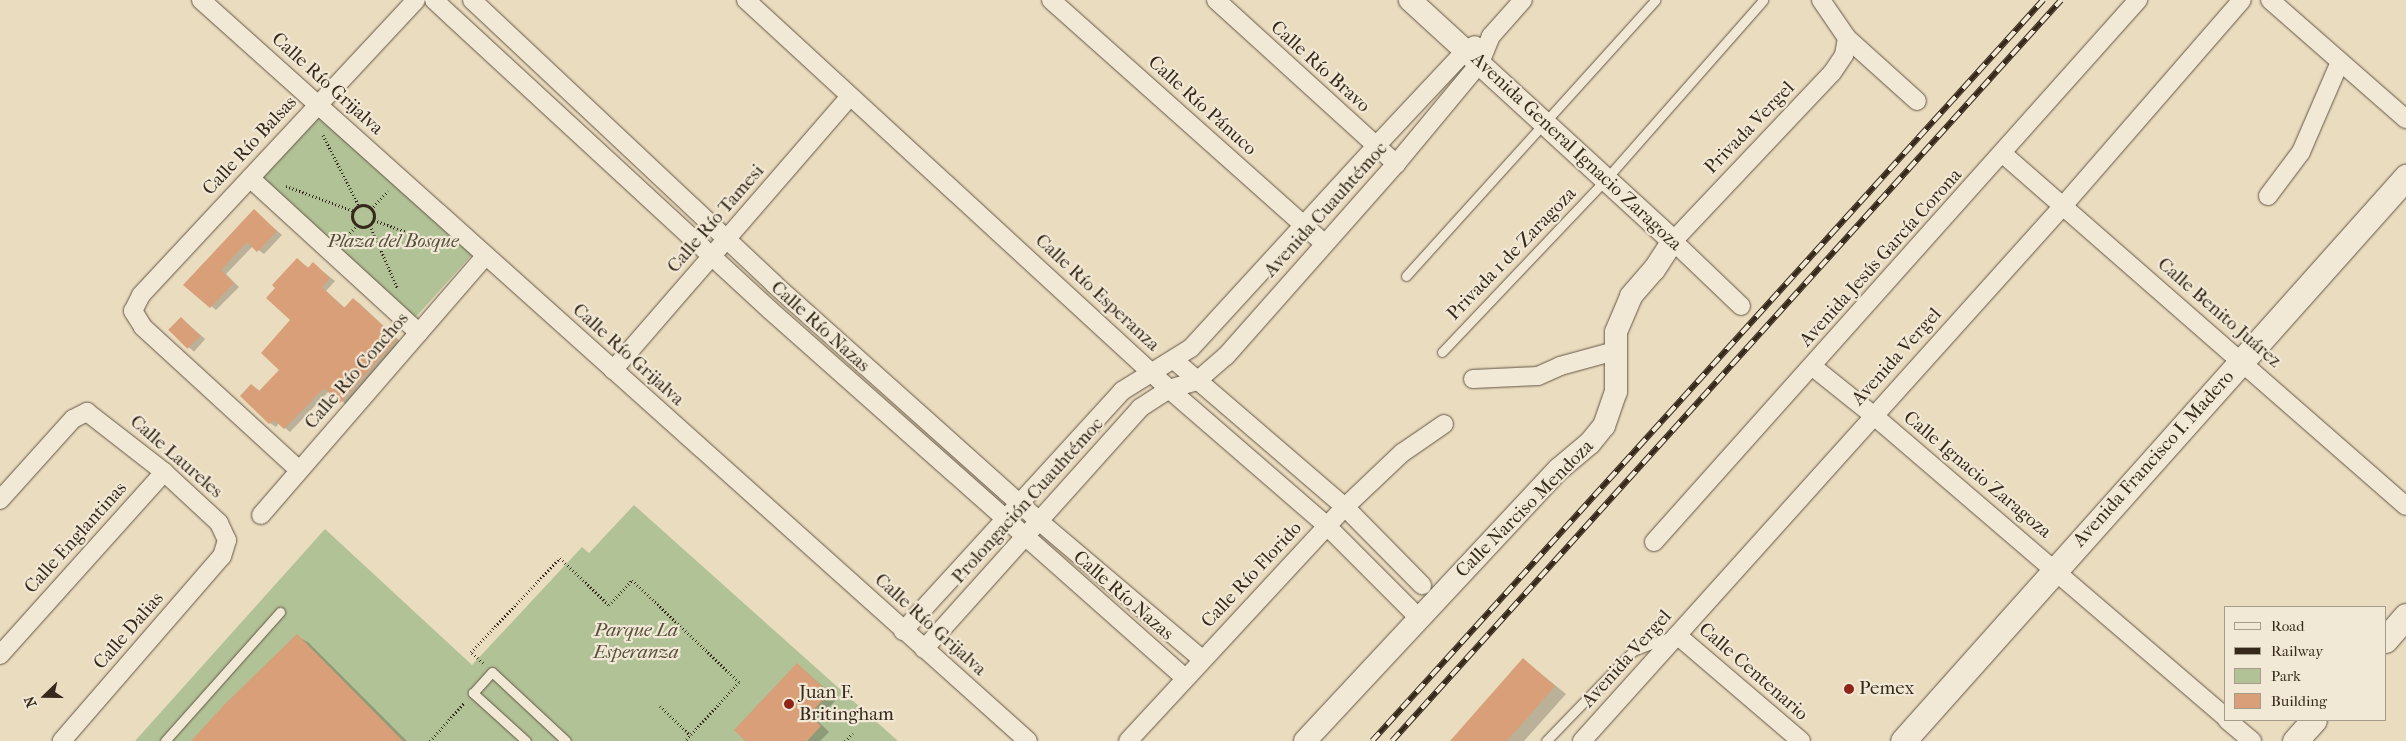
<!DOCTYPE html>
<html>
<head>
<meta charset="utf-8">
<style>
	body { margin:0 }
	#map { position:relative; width:2406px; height:741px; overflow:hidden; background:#eadcbf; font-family:"IM FELL French Canon",serif }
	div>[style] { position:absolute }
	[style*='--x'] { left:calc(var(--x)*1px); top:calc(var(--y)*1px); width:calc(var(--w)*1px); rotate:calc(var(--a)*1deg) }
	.green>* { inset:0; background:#b1c296; transform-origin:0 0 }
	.shadow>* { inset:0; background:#0003; transform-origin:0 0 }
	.building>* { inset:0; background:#d89f78; transform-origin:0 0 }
	.path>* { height:3px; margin-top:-1.5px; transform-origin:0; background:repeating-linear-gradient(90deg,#36291c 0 1px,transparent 0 3.5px) }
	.path>.ring { margin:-1.5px; padding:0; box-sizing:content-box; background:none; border:3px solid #36291c; border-radius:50% }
	.roads { filter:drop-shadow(0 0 1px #635645) drop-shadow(0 0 1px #635645) }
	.service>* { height:9px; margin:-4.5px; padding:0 4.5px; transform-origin:4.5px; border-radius:4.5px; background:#f1e8d5 }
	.minor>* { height:18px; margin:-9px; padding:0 9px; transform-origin:9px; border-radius:9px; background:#f1e8d5 }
	.tertiary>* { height:22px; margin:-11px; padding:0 11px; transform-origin:11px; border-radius:11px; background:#f1e8d5 }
	.secondary>* { height:25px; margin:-12.5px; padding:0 12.5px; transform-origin:12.5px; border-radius:12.5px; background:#f1e8d5 }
	.rail>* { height:5.5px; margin-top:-2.75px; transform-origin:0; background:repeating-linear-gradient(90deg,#f1e8d5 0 11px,#36291c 0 22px); box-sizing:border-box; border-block:1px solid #36291c }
	.dots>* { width:14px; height:14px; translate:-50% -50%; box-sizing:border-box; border:2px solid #f1e8d5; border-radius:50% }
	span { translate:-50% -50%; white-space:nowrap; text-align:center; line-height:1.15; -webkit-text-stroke:4.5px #f1e8d5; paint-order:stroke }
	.street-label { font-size:19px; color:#36291c }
	.park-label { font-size:19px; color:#554f3a; font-style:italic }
	.poi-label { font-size:19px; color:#36291c }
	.left { translate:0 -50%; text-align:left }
	.legend { position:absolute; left:2224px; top:606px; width:162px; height:115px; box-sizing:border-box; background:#f1e8d5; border:1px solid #a69c8b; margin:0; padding:6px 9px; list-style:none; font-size:15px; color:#36291c }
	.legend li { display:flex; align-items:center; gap:10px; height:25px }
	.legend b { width:25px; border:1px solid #a69c8b }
	.north { position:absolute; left:20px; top:671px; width:50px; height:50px; -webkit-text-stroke:4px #f1e8d5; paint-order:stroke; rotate:248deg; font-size:14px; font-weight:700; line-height:20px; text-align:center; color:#36291c }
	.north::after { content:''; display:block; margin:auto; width:18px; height:22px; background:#36291c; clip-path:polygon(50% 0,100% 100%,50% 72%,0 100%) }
</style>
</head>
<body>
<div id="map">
	<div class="green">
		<div style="left:312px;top:111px;width:215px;height:85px;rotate:42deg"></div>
		<div style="clip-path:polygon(634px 505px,898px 741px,135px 741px,325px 529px,472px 665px,582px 547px,589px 553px)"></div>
	</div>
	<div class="shadow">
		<div style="clip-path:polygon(254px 211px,282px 235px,264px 254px,253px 246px,226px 274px,239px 287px,216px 310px,185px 284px)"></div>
		<div style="clip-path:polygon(297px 260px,309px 268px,313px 264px,335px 281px,326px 291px,345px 308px,353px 300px,359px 303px,402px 343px,347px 405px,329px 391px,290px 432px,279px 423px,276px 427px,270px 423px,241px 396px,252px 385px,261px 392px,281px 370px,292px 320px)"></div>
		<div style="left:181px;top:318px;width:32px;height:17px;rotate:41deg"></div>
		<div style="clip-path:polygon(297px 636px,309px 643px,407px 741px,192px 741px)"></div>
		<div style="clip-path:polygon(1524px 660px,1566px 694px,1524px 741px,1452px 741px)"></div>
		<div style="clip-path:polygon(797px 664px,837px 699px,817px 720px,829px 732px,820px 741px,747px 741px)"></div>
	</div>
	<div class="building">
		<div style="clip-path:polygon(254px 209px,277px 231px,257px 252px,247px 242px,221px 270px,234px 283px,210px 308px,183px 285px)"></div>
		<div style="clip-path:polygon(297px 258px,308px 268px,313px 262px,330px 278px,322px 287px,344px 308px,353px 298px,397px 339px,340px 403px,324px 388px,284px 429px,274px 420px,269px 424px,240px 396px,251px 384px,259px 391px,279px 370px,261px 353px,290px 320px,266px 298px,275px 288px,272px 285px)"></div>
		<div style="left:181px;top:317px;width:27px;height:18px;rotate:45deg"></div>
		<div style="clip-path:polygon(297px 634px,403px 741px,191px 741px,225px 704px)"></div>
		<div style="clip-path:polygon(1523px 658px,1555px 686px,1507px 741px,1450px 741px)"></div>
		<div style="clip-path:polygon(797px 663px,829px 693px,809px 715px,821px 726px,807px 741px,745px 741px,734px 730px)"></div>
	</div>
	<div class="path">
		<div style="--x:323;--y:135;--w:80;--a:63.1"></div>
		<div style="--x:286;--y:186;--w:72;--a:20.2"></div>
		<div class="ring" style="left:352px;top:205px;width:19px;height:19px"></div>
		<div style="--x:371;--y:209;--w:25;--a:-47"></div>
		<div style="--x:374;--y:220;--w:78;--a:20.3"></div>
		<div style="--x:370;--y:225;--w:68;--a:66.5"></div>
		<div style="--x:343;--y:241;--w:21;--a:-49"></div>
		<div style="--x:483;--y:663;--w:16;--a:-137"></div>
		<div style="--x:471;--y:652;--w:129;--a:-46.6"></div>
		<div style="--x:560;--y:558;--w:68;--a:43.8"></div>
		<div style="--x:609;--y:605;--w:34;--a:-47"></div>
		<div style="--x:632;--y:580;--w:148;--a:43.6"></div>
		<div style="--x:739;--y:682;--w:80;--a:132.5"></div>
		<div style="--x:660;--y:706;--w:42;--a:44"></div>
		<div style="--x:430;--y:741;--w:51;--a:-48.2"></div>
		<div style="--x:845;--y:741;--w:11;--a:-45"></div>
	</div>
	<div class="roads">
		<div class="service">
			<div style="--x:1406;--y:276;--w:372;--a:-47.9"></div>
			<div style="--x:1442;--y:352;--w:238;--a:-46.5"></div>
			<div style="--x:1606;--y:179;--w:238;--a:-48.7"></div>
			<div style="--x:165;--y:741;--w:173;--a:-48.3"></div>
			<div style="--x:526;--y:741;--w:72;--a:-137.8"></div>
			<div style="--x:473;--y:693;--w:28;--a:-48"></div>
			<div style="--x:492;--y:672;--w:101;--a:43"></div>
			<div style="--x:1546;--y:741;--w:125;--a:-46"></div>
			<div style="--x:1633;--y:651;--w:42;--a:-21"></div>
		</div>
		<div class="minor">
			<div style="--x:201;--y:0;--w:1110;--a:41.86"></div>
			<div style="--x:434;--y:0;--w:457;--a:42.7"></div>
			<div style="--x:770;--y:310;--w:555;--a:41.56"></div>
			<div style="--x:472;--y:0;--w:415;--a:43.2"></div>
			<div style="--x:774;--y:284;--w:356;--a:41.8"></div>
			<div style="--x:1039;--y:521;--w:214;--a:40.3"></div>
			<div style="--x:746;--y:0;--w:575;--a:42.6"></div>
			<div style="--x:1169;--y:389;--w:209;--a:40.9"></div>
			<div style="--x:1327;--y:526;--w:130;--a:45"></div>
			<div style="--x:1051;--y:0;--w:365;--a:41.7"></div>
			<div style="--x:1216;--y:0;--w:244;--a:42.3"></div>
			<div style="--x:1821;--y:0;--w:46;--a:55.6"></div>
			<div style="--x:1847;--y:38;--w:94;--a:42"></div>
			<div style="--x:2270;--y:0;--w:181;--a:41.2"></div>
			<div style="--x:2002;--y:153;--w:536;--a:41.15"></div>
			<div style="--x:250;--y:178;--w:229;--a:42.5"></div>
			<div style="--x:2268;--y:196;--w:55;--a:-53.1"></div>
			<div style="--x:2301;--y:152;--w:98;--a:-66.6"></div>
			<div style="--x:1741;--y:306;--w:94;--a:-136.3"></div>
			<div style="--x:1673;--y:241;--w:231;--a:-46.6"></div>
			<div style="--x:1832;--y:73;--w:22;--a:-56"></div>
			<div style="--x:1844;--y:55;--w:17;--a:-80"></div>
			<div style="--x:1174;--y:360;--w:225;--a:40.7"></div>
			<div style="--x:1345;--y:507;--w:110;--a:45.4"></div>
			<div style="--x:1813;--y:367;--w:77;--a:38.7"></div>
			<div style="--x:1873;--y:415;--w:464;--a:40.6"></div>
			<div style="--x:613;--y:370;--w:362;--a:-49.1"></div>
			<div style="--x:1473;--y:379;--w:65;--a:-2.6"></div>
			<div style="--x:1538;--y:376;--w:24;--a:-24"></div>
			<div style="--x:1560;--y:366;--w:57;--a:-15.3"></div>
			<div style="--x:299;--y:470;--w:212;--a:-137.5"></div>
			<div style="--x:143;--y:327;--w:19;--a:-122"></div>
			<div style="--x:133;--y:311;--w:18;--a:-63"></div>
			<div style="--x:141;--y:295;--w:403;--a:-47"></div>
			<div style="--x:0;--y:500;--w:109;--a:-48"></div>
			<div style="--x:73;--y:419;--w:16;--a:-27"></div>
			<div style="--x:87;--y:412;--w:98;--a:37.9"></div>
			<div style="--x:164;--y:472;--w:75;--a:42.8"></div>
			<div style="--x:219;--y:523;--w:19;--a:65"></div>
			<div style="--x:227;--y:540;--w:17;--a:107"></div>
			<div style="--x:222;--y:556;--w:245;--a:130.9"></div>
			<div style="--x:261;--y:515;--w:342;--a:-49.1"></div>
			<div style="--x:1654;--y:542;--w:727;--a:-48.24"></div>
			<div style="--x:903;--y:631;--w:325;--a:-47.6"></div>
			<div style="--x:1122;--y:391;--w:81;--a:-31.9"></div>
			<div style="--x:1191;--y:348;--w:274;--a:-47.5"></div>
			<div style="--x:1376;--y:146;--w:132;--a:-46.8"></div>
			<div style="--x:1466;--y:50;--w:10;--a:-29"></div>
			<div style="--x:1677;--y:635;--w:163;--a:40.5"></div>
			<div style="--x:924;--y:649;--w:324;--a:-48.1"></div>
			<div style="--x:1140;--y:408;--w:35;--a:-33"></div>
			<div style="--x:1169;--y:389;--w:29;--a:-16"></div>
			<div style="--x:1197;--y:381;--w:38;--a:-41"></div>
			<div style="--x:1226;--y:356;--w:256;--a:-48.5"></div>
			<div style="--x:1396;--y:164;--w:131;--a:-50.3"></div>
			<div style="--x:1480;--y:63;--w:29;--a:-68"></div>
			<div style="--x:1491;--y:36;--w:48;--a:-48.4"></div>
			<div style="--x:0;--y:655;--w:246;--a:-48.1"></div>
			<div style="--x:2227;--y:720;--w:33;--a:40"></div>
			<div style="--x:1128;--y:741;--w:319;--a:-47.2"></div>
			<div style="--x:1345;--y:507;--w:79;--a:-43.5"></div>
			<div style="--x:1402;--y:453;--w:51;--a:-34.6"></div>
			<div style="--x:1582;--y:741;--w:718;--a:-48.05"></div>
			<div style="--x:2062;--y:207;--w:274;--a:-49"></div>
		</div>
		<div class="tertiary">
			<div style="--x:1305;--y:741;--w:372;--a:-47"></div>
			<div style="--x:1559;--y:469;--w:40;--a:-40"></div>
			<div style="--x:1590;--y:443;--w:22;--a:-51"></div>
			<div style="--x:1604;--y:426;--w:36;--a:-71"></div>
			<div style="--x:1616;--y:392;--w:60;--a:-90"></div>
			<div style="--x:1616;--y:332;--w:39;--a:-67"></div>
			<div style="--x:1631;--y:296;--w:35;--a:-49"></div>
			<div style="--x:1654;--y:270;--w:35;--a:-57"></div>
			<div style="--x:1673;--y:241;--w:357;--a:-137.5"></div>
		</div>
		<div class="secondary">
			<div style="--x:2385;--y:640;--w:32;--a:-49"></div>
			<div style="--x:1903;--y:741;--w:756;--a:-48.27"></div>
			<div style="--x:2295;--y:741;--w:28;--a:-48"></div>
		</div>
	</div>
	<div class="rail">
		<div style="--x:1372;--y:741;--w:1000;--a:-47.84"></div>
		<div style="--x:1392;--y:741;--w:998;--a:-47.92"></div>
	</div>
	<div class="dots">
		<div style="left:1849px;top:689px;background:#8f2418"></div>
		<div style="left:789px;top:704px;background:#8f2418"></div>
	</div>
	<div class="street-label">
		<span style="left:1320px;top:67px;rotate:42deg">Calle Río Bravo</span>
		<span style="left:327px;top:84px;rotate:42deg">Calle Río Grijalva</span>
		<span style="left:1202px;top:106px;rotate:42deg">Calle Río Pánuco</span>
		<span style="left:1750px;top:128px;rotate:-46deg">Privada Vergel</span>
		<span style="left:250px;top:146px;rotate:-47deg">Calle Río Balsas</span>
		<span style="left:1576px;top:152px;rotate:43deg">Avenida General Ignacio Zaragoza</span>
		<span style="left:1326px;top:210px;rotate:-48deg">Avenida Cuauhtémoc</span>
		<span style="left:716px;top:219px;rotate:-49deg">Calle Río Tamesi</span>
		<span style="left:1512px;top:254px;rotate:-46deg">Privada 1 de Zaragoza</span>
		<span style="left:1881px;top:258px;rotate:-48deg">Avenida Jesús García Corona</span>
		<span style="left:1097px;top:293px;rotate:43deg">Calle Río Esperanza</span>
		<span style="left:2219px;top:313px;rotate:41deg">Calle Benito Juárez</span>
		<span style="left:820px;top:327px;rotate:42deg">Calle Río Nazas</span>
		<span style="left:628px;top:355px;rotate:42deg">Calle Río Grijalva</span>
		<span style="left:1897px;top:357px;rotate:-48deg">Avenida Vergel</span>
		<span style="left:357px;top:371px;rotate:-49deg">Calle Río Conchos</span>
		<span style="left:176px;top:457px;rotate:41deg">Calle Laureles</span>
		<span style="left:2154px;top:459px;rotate:-48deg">Avenida Francisco I. Madero</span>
		<span style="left:1977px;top:475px;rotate:40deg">Calle Ignacio Zaragoza</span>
		<span style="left:1028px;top:501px;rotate:-48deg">Prolongación Cuauhtémoc</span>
		<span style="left:1525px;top:509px;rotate:-45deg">Calle Narciso Mendoza</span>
		<span style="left:76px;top:538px;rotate:-48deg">Calle Englantinas</span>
		<span style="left:1252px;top:575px;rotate:-47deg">Calle Río Florido</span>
		<span style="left:1123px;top:596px;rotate:41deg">Calle Río Nazas</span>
		<span style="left:930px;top:625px;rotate:42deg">Calle Río Grijalva</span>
		<span style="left:129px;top:631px;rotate:-49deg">Calle Dalias</span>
		<span style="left:1627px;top:659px;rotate:-48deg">Avenida Vergel</span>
		<span style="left:1753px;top:672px;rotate:41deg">Calle Centenario</span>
	</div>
	<div class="park-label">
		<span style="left:393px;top:242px">Plaza del Bosque</span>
		<span style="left:636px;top:642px">Parque La<br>Esperanza</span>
	</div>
	<div class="poi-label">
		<span class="left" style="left:1859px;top:689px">Pemex</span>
		<span class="left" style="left:799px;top:704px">Juan F.<br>Britingham</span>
	</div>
	<ul class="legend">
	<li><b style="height:6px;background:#f1e8d5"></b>Road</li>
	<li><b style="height:6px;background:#36291c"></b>Railway</li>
	<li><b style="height:14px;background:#b1c296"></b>Park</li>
	<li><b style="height:14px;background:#d89f78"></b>Building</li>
	</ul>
	<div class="north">N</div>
</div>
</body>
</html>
